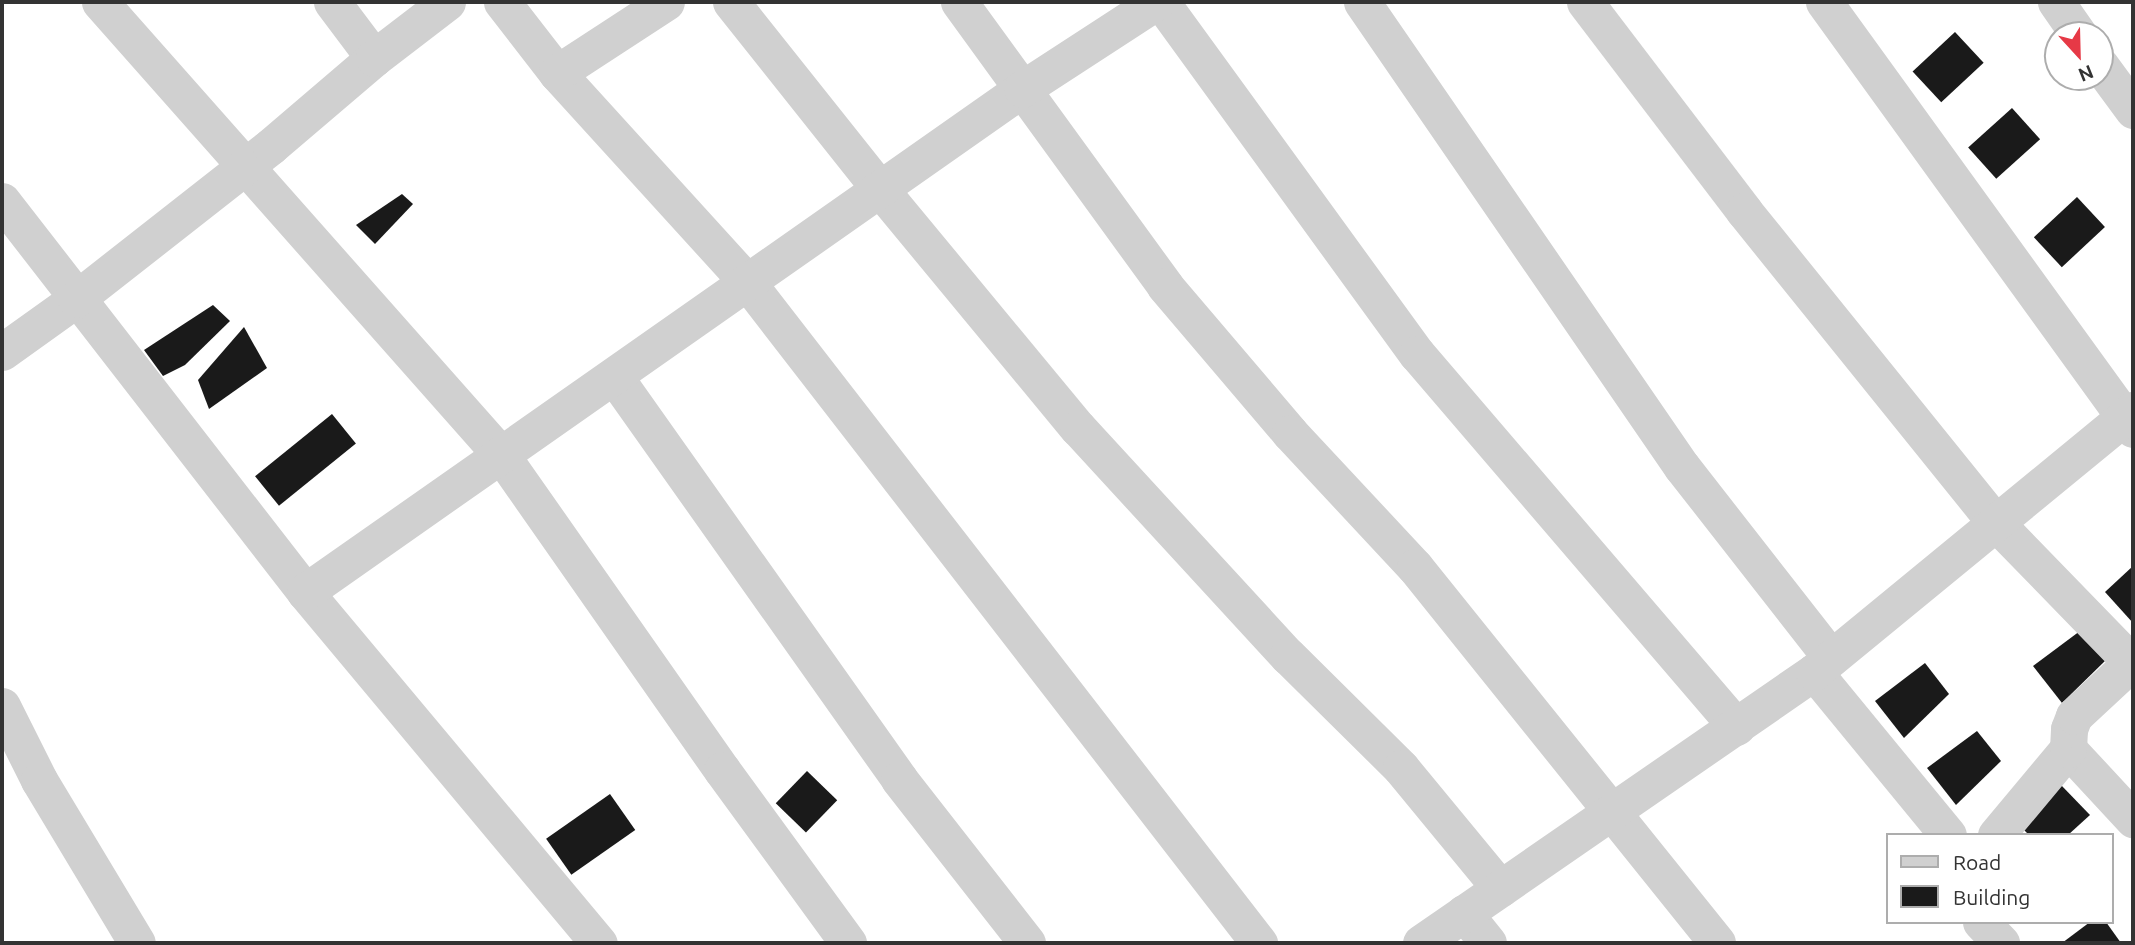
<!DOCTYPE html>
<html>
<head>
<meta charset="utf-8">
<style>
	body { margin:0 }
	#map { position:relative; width:2135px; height:945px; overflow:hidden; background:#fff; font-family:Ubuntu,sans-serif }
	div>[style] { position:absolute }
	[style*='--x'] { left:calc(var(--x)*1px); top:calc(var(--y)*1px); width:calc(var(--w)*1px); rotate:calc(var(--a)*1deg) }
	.building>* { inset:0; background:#1a1a1a; transform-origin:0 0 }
	.minor>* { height:37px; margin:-18.5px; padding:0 18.5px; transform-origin:18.5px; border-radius:18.5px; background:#d0d0d0 }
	span { translate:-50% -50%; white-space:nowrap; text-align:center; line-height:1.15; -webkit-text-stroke:7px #fff; paint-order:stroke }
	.frame { position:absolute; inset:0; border:4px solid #333; pointer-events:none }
	.legend { position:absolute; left:1886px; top:833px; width:228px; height:91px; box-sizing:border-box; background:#fff; border:2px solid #adadad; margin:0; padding:9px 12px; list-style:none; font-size:21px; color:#333 }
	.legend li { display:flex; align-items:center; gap:14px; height:35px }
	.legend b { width:35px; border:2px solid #adadad }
	.north { position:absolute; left:2044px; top:21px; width:70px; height:70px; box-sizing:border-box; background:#fff; border:2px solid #adadad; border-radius:50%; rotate:158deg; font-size:19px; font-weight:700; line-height:28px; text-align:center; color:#333 }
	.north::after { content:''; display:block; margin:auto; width:24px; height:32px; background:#e63946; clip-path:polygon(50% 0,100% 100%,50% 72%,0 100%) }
</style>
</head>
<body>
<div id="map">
	<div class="building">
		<div style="left:1955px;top:32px;width:42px;height:58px;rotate:47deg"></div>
		<div style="left:2012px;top:108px;width:42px;height:59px;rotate:48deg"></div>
		<div style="clip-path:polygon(402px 194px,413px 204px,375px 244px,356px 225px)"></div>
		<div style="left:2077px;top:197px;width:41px;height:59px;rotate:47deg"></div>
		<div style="clip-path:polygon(213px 305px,230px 321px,185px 365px,163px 376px,144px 350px)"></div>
		<div style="clip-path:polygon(244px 327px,267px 368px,209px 409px,198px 380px)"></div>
		<div style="left:332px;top:414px;width:38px;height:99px;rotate:51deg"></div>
		<div style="clip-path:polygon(2133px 566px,2133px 623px,2105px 592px)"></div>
		<div style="clip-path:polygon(2084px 628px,2107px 659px,2062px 703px,2033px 666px)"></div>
		<div style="clip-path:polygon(1925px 663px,1949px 694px,1904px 738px,1875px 701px)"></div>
		<div style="clip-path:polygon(1977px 731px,2001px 761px,1956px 805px,1927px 768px)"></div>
		<div style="left:807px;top:771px;width:42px;height:45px;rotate:44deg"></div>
		<div style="clip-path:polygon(2061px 785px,2090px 815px,2068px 835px,2029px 835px,2019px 825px)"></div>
		<div style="left:610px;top:794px;width:44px;height:78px;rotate:55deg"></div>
		<div style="clip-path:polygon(2090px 922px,2106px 922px,2121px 943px,2062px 943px)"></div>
	</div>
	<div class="minor">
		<div style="--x:100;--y:2;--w:606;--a:48.48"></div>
		<div style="--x:502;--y:456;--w:383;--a:55"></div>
		<div style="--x:722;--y:770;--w:214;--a:53.9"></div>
		<div style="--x:332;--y:2;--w:70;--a:53.1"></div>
		<div style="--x:502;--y:2;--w:90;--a:52.2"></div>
		<div style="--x:557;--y:73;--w:284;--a:47.7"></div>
		<div style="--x:748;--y:283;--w:835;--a:52.25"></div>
		<div style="--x:731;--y:2;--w:239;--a:51.5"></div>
		<div style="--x:880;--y:189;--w:310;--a:50.4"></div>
		<div style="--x:1078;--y:428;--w:310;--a:47.4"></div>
		<div style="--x:1288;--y:656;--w:159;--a:44.7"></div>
		<div style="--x:1401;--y:768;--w:156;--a:50.5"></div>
		<div style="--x:959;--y:2;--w:351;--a:54"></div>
		<div style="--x:1165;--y:286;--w:193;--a:49.6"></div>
		<div style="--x:1290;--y:433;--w:183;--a:47"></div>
		<div style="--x:1415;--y:567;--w:482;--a:51.2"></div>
		<div style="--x:1161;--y:2;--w:435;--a:54"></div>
		<div style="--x:1417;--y:354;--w:491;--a:49.4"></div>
		<div style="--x:1362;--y:2;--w:564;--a:55.47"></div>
		<div style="--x:1682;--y:467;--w:242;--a:52"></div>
		<div style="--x:1585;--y:2;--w:263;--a:52.7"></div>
		<div style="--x:1744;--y:211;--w:401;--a:51.1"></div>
		<div style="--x:1996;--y:523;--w:195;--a:45.8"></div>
		<div style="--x:1824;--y:2;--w:527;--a:54.11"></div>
		<div style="--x:2056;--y:2;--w:40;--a:55.1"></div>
		<div style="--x:2100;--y:65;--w:56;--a:53.7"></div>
		<div style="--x:557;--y:73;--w:130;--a:-33.1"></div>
		<div style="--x:2;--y:201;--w:495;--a:52.2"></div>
		<div style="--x:305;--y:592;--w:458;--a:50.1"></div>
		<div style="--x:2;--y:352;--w:91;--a:-35.6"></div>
		<div style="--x:76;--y:299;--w:248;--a:-38.1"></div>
		<div style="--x:271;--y:146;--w:135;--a:-40.5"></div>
		<div style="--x:374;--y:58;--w:92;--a:-37.5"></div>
		<div style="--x:614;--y:376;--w:494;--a:54.7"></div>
		<div style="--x:899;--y:779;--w:208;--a:52"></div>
		<div style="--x:305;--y:592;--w:876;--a:-35.05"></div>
		<div style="--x:1022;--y:89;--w:160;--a:-33"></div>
		<div style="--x:1814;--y:672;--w:211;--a:50.6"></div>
		<div style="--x:2;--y:706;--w:83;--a:63.4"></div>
		<div style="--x:39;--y:780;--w:190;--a:59"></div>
		<div style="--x:2068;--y:749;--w:96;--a:47.1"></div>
		<div style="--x:1996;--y:835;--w:112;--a:-50.1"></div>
		<div style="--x:2068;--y:749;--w:20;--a:-87"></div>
		<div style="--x:2069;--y:729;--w:14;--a:-69"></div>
		<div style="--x:2074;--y:716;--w:81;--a:-43"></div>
		<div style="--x:1464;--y:913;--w:38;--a:51"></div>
		<div style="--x:1981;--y:922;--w:29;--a:46"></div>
		<div style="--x:1421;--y:943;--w:477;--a:-34.6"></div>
		<div style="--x:1814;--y:672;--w:413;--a:-39.4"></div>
	</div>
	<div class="frame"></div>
	<ul class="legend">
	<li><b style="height:9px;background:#d0d0d0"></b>Road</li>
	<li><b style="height:19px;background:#1a1a1a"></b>Building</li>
	</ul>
	<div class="north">N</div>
</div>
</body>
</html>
